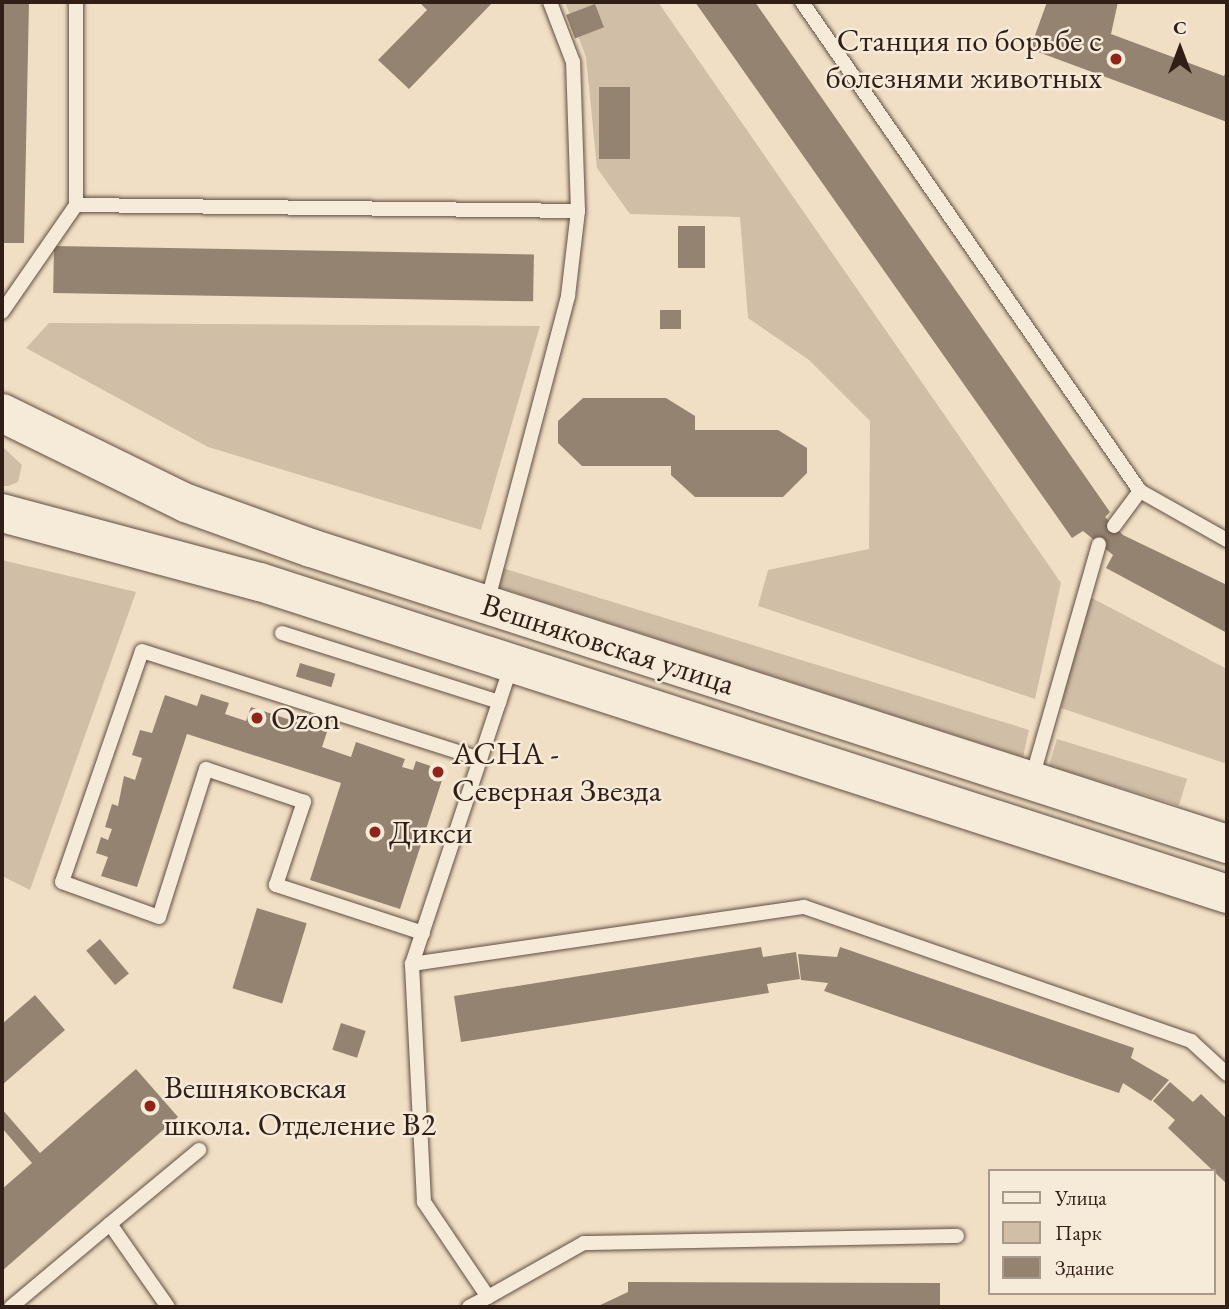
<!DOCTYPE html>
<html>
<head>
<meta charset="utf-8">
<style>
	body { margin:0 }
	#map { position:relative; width:1229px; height:1309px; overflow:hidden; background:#f1dfc5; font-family:"EB Garamond",serif }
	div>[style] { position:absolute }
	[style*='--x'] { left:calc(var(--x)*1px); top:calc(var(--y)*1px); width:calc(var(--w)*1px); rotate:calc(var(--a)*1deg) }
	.green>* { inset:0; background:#d0bea7; transform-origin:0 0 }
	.building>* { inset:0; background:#958371; transform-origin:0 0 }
	.roads { filter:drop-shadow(0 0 2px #614f42) drop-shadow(0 0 2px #614f42) }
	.service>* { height:14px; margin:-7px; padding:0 7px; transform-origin:7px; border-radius:7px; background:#f6ead9 }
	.secondary>* { height:38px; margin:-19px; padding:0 19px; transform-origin:19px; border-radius:19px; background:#f6ead9 }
	.dots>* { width:19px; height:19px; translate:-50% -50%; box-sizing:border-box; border:4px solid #f6ead9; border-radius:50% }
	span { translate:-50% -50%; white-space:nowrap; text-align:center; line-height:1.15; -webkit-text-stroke:5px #f6ead9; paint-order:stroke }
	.poi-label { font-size:32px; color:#311f17 }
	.right { translate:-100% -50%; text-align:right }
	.left { translate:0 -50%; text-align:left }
	.street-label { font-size:32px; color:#311f17 }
	.frame { position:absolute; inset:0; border:4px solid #311f17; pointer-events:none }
	.legend { position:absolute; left:988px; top:1169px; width:228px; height:126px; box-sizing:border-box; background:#f6ead9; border:2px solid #a7998b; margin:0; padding:9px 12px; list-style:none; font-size:21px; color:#311f17 }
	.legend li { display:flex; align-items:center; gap:14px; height:35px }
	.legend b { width:35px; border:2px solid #a7998b }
	.north { position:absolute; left:1145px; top:14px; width:70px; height:70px; -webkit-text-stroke:5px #f6ead9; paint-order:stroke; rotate:0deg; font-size:19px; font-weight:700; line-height:28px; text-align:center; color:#311f17 }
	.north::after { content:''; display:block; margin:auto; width:24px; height:32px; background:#311f17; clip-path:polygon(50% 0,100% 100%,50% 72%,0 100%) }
</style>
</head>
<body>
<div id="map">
	<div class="green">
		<div style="clip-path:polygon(565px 2px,658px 2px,1061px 583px,1035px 699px,758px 606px,768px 570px,869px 549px,870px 421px,809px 360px,748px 318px,740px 217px,630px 214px,597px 168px,586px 57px)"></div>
		<div style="clip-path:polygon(49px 323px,536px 326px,540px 326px,481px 530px,208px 447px,26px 348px)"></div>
		<div style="clip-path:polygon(2px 446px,22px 465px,18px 482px,8px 486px,2px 486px)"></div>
		<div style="clip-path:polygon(2px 560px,136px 592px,30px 890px,2px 876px)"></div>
		<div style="clip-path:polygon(502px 568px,1029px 730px,1023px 757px,498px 587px)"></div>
		<div style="clip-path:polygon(1086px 595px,1227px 669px,1227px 764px,1061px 708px)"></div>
		<div style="left:1057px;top:739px;width:136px;height:28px;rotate:17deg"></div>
	</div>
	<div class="building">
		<div style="clip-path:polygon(2px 2px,29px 2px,24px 243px,2px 243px)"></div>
		<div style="clip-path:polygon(419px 2px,493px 2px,409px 89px,378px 60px,427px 10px)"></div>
		<div style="clip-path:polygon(695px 2px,755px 2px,1110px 512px,1105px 517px,1123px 535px,1227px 585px,1227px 633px,1106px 568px,1113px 555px,1083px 531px,1072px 538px)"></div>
		<div style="clip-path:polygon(1047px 2px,1118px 2px,1111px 34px,1224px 76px,1227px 69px,1227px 122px,1030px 49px)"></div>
		<div style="left:595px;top:4px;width:25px;height:31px;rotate:69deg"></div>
		<div style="left:599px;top:87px;width:31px;height:72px"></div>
		<div style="left:678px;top:226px;width:27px;height:42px"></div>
		<div style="left:54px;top:246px;width:480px;height:47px;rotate:1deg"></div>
		<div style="left:660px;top:310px;width:21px;height:19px"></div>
		<div style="clip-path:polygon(583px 398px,666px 398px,695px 416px,695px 430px,778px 430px,807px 448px,807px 473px,783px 497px,695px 497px,671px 475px,671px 466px,582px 466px,558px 443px,558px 421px)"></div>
		<div style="left:300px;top:663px;width:37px;height:14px;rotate:17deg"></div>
		<div style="clip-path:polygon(201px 694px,229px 703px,225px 714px,246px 721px,251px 707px,327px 732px,322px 747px,351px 757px,356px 742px,405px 759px,402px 767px,413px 770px,416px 761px,445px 771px,400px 909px,310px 880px,341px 783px,187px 734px,137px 887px,101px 876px,108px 857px,96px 853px,101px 837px,108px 840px,112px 829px,105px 827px,112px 804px,118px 806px,124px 776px,135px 780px,142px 758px,132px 755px,140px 730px,152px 733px,165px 695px,197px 706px)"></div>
		<div style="left:257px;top:908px;width:52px;height:84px;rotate:17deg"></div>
		<div style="left:100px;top:939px;width:45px;height:18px;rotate:50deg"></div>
		<div style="clip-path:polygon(761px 947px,763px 957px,796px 952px,800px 979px,767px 984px,769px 993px,461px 1042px,454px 996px)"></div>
		<div style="clip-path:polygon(840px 947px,1134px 1048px,1131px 1058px,1169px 1080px,1151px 1101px,1123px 1083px,1119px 1093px,824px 991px,828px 983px,801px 980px,798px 954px,837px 957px)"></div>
		<div style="clip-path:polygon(35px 995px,65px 1030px,2px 1085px,2px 1024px)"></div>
		<div style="left:341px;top:1023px;width:26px;height:28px;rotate:18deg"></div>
		<div style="clip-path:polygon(136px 1069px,178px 1117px,2px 1271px,2px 1189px,32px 1163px,2px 1128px,2px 1109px,40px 1153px)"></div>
		<div style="clip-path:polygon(1170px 1082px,1193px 1102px,1201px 1094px,1227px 1119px,1227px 1184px,1168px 1128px,1175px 1120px,1153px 1101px)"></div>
		<div style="clip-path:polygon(628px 1282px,940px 1283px,940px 1307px,596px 1307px,628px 1292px)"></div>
	</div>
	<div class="roads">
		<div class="service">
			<div style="--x:76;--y:2;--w:203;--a:90"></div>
			<div style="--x:76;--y:205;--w:502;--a:0.68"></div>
			<div style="--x:802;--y:2;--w:594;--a:55.35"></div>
			<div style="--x:1140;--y:491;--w:100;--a:29.4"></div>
			<div style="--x:2;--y:312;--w:130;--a:-55.3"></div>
			<div style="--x:1114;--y:526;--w:44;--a:-53.4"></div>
			<div style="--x:487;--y:603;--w:318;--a:-75.2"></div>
			<div style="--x:568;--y:296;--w:86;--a:-83.3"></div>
			<div style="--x:578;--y:211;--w:149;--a:-91.9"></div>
			<div style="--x:573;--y:62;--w:64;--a:-111"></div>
			<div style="--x:282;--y:633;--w:228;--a:17.6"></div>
			<div style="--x:1032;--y:778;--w:243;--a:-74"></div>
			<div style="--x:423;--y:933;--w:155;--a:-161.9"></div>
			<div style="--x:276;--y:885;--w:88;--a:-71.4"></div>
			<div style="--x:304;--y:802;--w:103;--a:-161.4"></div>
			<div style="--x:206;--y:769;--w:155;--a:107.6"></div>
			<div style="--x:159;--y:917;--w:103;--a:-160.2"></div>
			<div style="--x:62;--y:882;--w:244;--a:-70.9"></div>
			<div style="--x:142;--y:651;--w:355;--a:17.7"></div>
			<div style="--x:412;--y:964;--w:396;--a:-8.3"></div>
			<div style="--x:804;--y:907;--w:410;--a:19.1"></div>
			<div style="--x:1191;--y:1041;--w:49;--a:42.5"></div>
			<div style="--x:110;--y:1224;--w:116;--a:-39.7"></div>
			<div style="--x:488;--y:1297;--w:110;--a:-29.4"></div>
			<div style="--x:584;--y:1243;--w:373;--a:-1.1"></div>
			<div style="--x:11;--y:1307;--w:129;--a:-40"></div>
			<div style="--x:110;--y:1224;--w:101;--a:55.1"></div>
			<div style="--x:469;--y:1307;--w:21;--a:-28"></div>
			<div style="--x:488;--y:1297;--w:115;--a:-124"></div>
			<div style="--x:424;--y:1202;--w:238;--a:-92.9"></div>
			<div style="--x:412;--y:964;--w:317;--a:-71.6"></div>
		</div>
		<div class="secondary">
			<div style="--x:2;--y:413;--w:205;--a:26.1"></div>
			<div style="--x:186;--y:503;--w:133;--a:19.8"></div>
			<div style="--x:311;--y:548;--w:963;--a:17.91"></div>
			<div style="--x:2;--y:513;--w:267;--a:15"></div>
			<div style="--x:260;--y:582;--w:1016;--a:17.88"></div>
		</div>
	</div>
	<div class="dots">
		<div style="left:1116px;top:59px;background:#8f2418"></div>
		<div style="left:257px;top:718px;background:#8f2418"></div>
		<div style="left:438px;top:772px;background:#8f2418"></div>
		<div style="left:375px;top:832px;background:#8f2418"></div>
		<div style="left:150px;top:1106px;background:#8f2418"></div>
	</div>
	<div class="poi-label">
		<span class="right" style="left:1102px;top:59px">Станция по борьбе с<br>болезнями животных</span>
		<span class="left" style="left:271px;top:718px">Ozon</span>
		<span class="left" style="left:452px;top:772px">АСНА -<br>Северная Звезда</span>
		<span class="left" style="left:389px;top:832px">Дикси</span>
		<span class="left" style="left:164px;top:1106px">Вешняковская<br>школа. Отделение В2</span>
	</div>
	<div class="street-label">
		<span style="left:608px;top:644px;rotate:18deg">Вешняковская улица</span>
	</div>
	<div class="frame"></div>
	<ul class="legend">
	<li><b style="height:9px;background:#f6ead9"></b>Улица</li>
	<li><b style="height:19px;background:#d0bea7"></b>Парк</li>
	<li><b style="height:19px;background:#958371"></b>Здание</li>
	</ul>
	<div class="north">С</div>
</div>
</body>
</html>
